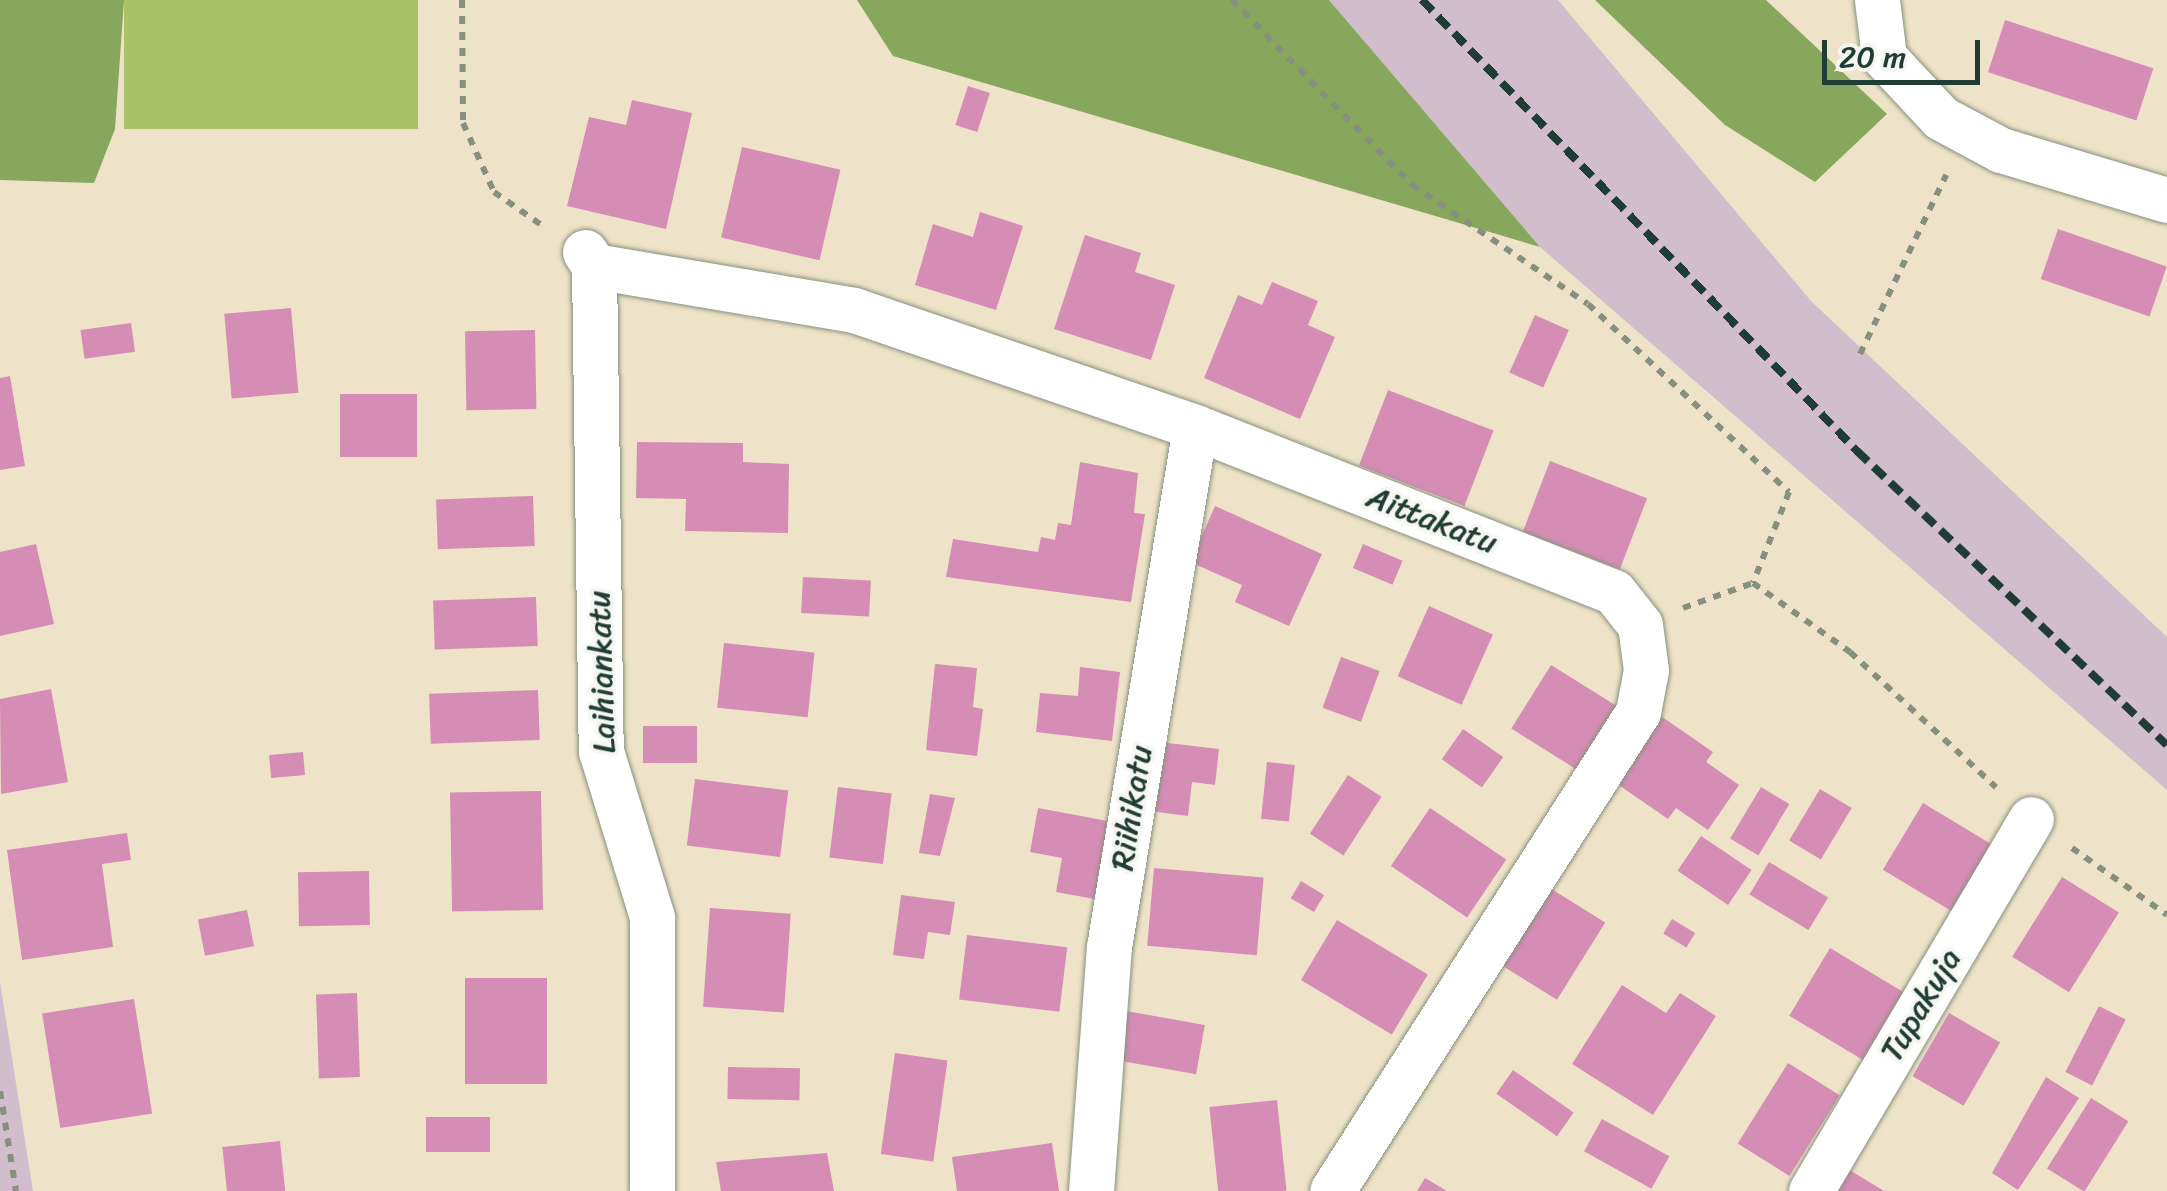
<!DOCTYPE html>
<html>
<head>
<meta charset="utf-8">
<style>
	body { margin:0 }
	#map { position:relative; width:2167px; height:1191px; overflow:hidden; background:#eee3c8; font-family:Sriracha,sans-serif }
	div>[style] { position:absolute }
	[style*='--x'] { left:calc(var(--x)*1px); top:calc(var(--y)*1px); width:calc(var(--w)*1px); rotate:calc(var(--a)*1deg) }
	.industrial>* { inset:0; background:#d1bdcb }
	.green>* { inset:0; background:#a9c167; transform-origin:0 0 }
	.forest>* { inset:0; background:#86a75c }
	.building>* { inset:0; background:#d58db5; transform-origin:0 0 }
	.path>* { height:6px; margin-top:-3px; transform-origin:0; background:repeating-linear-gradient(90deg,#86907e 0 8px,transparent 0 16px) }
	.roads { filter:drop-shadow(0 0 2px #86907e) drop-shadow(0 0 2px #86907e) }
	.minor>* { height:45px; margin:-22.5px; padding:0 22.5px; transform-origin:22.5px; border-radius:22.5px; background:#fff }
	.rail>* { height:8px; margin-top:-4px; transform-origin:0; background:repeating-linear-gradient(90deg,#1f3d34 0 15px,transparent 0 23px) }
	span { translate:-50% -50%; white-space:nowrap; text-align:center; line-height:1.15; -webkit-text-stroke:8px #f6f6f2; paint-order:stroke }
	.street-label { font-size:32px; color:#1f3d34 }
	.scale { position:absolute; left:1822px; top:40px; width:158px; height:45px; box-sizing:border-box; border:5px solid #1f3d34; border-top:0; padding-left:12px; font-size:30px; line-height:35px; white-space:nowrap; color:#1f3d34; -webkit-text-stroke:8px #f6f6f2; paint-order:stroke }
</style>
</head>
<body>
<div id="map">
	<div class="industrial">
		<div style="clip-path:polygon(1329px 0,1558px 0,1811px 301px,2167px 637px,2167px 790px,1540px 247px)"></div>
		<div style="clip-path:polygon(0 982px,33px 1191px,0 1191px)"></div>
	</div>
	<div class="green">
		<div style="left:124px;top:0;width:294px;height:129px"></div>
	</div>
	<div class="forest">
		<div style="clip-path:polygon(0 0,124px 0,115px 129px,94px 183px,0 180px)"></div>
		<div style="clip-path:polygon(857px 0,1329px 0,1540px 247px,893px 56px)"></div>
		<div style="clip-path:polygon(1595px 0,1766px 0,1887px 114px,1815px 182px,1725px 125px)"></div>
	</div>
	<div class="building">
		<div style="left:2005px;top:20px;width:156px;height:55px;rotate:18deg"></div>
		<div style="left:968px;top:86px;width:23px;height:41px;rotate:18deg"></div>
		<div style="clip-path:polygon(632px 100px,692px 113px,666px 229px,567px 206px,589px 117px,626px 125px)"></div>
		<div style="left:742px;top:147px;width:101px;height:93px;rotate:13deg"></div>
		<div style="clip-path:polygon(980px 212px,1023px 226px,996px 310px,915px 285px,933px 224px,973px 237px)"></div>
		<div style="left:2058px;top:229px;width:115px;height:53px;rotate:19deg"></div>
		<div style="clip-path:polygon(1085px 235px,1141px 253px,1135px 272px,1175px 285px,1151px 360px,1054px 329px)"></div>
		<div style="clip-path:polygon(1272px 282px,1318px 301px,1308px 325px,1335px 337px,1300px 419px,1204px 378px,1238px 295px,1262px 305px)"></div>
		<div style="left:291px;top:308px;width:85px;height:67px;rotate:85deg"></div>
		<div style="left:1535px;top:315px;width:37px;height:63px;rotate:24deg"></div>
		<div style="left:131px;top:323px;width:29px;height:51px;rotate:82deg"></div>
		<div style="left:535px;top:330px;width:79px;height:70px;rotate:89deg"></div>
		<div style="clip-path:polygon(10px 376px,25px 466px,0 470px,0 378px)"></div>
		<div style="left:1388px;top:390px;width:113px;height:81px;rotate:21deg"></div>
		<div style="left:340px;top:394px;width:77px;height:63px"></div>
		<div style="clip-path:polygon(637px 442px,743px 443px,743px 462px,789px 464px,788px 533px,685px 531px,686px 499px,636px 498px)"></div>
		<div style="left:1550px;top:461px;width:104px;height:76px;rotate:21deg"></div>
		<div style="clip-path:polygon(1080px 462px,1138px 473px,1134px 513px,1145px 514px,1131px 602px,946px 577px,953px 539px,1038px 552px,1041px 537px,1055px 540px,1058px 523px,1071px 525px)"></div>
		<div style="left:533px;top:496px;width:50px;height:97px;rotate:88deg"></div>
		<div style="clip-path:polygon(1215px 506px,1322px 554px,1289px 626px,1235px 602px,1242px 585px,1190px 562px)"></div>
		<div style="clip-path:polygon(36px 544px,54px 624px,0 636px,0 552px)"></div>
		<div style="left:1363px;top:544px;width:43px;height:26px;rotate:23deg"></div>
		<div style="left:803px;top:577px;width:68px;height:36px;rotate:3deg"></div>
		<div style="left:536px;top:597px;width:49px;height:103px;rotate:88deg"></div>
		<div style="left:1429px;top:606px;width:70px;height:77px;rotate:24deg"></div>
		<div style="left:724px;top:643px;width:91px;height:65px;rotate:6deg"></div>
		<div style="left:1341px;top:657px;width:41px;height:54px;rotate:20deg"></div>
		<div style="clip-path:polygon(935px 664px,977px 668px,973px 707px,983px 709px,977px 756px,926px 750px)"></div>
		<div style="left:1551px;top:665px;width:78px;height:75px;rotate:32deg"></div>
		<div style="clip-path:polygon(1080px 667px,1120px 672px,1112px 741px,1036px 732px,1040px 693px,1078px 696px)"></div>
		<div style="clip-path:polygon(51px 689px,68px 782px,1px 794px,0 699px)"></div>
		<div style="left:538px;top:690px;width:50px;height:109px;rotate:88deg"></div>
		<div style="clip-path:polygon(1655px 712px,1713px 752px,1706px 762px,1739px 785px,1708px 830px,1676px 808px,1668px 819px,1610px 779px)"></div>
		<div style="left:643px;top:726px;width:54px;height:37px"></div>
		<div style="left:1463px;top:729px;width:49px;height:37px;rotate:35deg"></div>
		<div style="clip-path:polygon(1159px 742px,1219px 749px,1215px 785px,1192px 782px,1188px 816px,1150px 811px)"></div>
		<div style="left:303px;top:752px;width:23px;height:34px;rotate:85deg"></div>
		<div style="left:1267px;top:762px;width:28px;height:57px;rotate:6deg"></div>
		<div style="left:1348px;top:775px;width:40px;height:70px;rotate:33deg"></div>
		<div style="left:695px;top:779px;width:94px;height:67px;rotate:7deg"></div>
		<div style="left:838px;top:787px;width:54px;height:71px;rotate:7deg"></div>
		<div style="left:1761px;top:787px;width:33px;height:60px;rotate:31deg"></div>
		<div style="left:1820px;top:789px;width:37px;height:60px;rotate:31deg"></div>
		<div style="left:541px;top:791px;width:119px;height:91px;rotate:89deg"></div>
		<div style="clip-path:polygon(930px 794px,955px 798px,940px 856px,919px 853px)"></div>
		<div style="left:1923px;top:803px;width:81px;height:78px;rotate:31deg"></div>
		<div style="clip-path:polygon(1038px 808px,1113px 822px,1100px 900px,1056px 892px,1062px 858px,1030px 852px)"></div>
		<div style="left:1430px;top:808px;width:92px;height:70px;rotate:34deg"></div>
		<div style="clip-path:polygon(127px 833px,131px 860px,102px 864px,113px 947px,22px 960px,7px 850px)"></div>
		<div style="left:1701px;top:836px;width:61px;height:42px;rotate:34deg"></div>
		<div style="left:1769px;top:862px;width:69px;height:38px;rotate:31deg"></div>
		<div style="left:1154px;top:868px;width:110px;height:78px;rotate:5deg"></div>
		<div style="left:369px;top:871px;width:54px;height:71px;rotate:89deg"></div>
		<div style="left:2062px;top:877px;width:67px;height:94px;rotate:32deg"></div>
		<div style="left:1301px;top:881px;width:27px;height:20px;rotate:31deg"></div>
		<div style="left:1545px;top:885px;width:71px;height:91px;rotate:32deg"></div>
		<div style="clip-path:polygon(901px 895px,955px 902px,950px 935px,928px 932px,924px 959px,893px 955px)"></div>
		<div style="left:710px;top:908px;width:81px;height:99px;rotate:4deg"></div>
		<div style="left:247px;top:910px;width:37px;height:50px;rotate:79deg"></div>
		<div style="left:1672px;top:919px;width:27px;height:17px;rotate:31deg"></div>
		<div style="left:1337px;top:920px;width:106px;height:70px;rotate:31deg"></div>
		<div style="left:967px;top:935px;width:101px;height:65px;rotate:7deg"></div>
		<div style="left:1830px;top:948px;width:86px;height:79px;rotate:31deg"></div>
		<div style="left:547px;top:978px;width:106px;height:82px;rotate:90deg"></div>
		<div style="clip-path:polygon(1622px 985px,1666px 1013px,1680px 993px,1716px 1016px,1653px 1115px,1572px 1064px)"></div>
		<div style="left:357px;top:993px;width:84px;height:41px;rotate:88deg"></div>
		<div style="left:134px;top:999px;width:116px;height:93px;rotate:81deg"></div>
		<div style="left:2099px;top:1006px;width:30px;height:74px;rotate:27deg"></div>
		<div style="left:1126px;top:1011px;width:80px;height:50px;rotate:10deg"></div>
		<div style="left:1949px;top:1013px;width:59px;height:73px;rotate:30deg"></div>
		<div style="left:895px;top:1053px;width:53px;height:102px;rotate:8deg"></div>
		<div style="left:1788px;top:1063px;width:61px;height:95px;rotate:32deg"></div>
		<div style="left:728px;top:1067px;width:72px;height:32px;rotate:1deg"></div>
		<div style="left:1513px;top:1070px;width:74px;height:29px;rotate:35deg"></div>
		<div style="clip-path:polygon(2046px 1077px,2079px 1098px,2018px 1190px,1992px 1173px)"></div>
		<div style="left:2091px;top:1098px;width:44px;height:83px;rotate:32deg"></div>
		<div style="left:1277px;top:1100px;width:91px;height:68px;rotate:84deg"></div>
		<div style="left:426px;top:1117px;width:64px;height:35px"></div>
		<div style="left:1602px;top:1119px;width:77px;height:37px;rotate:29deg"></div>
		<div style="left:280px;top:1141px;width:50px;height:58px;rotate:84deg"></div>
		<div style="clip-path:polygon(1052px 1143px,1059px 1191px,957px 1191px,952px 1157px)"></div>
		<div style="clip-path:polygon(827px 1153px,834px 1191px,721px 1191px,716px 1162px)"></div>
		<div style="clip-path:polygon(1848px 1169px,1884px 1191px,1835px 1191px)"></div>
		<div style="clip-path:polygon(1425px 1178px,1447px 1191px,1417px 1191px)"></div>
	</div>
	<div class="path">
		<div style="--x:462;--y:0;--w:123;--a:89.5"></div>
		<div style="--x:463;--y:123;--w:76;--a:65.8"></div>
		<div style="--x:494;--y:192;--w:60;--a:34.8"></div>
		<div style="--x:1232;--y:0;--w:258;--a:45.8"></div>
		<div style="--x:1412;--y:185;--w:212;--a:34.1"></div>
		<div style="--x:1588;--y:304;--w:275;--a:43.1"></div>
		<div style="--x:1789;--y:492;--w:98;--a:111.6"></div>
		<div style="--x:1860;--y:354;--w:199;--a:-64.3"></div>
		<div style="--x:1683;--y:608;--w:74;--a:-19.7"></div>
		<div style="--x:1753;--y:583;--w:119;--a:35.4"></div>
		<div style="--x:1850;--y:652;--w:199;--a:42.8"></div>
		<div style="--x:2072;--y:848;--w:116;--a:35.2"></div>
		<div style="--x:0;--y:1091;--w:101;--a:80.9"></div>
	</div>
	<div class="roads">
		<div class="minor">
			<div style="--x:1877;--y:0;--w:57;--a:83"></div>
			<div style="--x:1884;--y:57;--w:83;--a:46.9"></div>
			<div style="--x:1941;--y:118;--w:68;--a:28.1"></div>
			<div style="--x:2001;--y:150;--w:173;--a:16.8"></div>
			<div style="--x:585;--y:252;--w:17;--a:57"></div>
			<div style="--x:594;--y:266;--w:264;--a:9.6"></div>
			<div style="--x:854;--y:310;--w:361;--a:18.9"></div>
			<div style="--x:1195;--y:427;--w:450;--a:21.5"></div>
			<div style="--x:1614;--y:592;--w:42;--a:51.8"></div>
			<div style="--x:1640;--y:625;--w:45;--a:82.4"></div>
			<div style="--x:1646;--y:670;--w:43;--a:100.8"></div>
			<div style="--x:1638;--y:712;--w:568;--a:122.57"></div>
			<div style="--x:594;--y:266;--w:485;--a:89.2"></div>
			<div style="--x:601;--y:751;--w:174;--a:72.9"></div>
			<div style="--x:652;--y:917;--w:274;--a:90"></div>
			<div style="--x:1091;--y:1191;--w:245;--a:-85.8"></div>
			<div style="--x:1109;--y:947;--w:527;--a:-80.61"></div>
			<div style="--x:1811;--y:1191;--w:432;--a:-59.4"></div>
		</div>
	</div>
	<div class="rail">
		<div style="--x:1422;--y:0;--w:627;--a:46.03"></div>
		<div style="--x:1857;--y:451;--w:427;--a:43.5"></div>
	</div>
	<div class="street-label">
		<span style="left:1432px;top:520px;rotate:21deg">Aittakatu</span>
		<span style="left:602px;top:672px;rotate:-92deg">Laihiankatu</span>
		<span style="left:1132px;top:808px;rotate:-81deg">Riihikatu</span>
		<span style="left:1921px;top:1005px;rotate:-59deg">Tupakuja</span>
	</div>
	<div class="scale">20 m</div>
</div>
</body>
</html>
